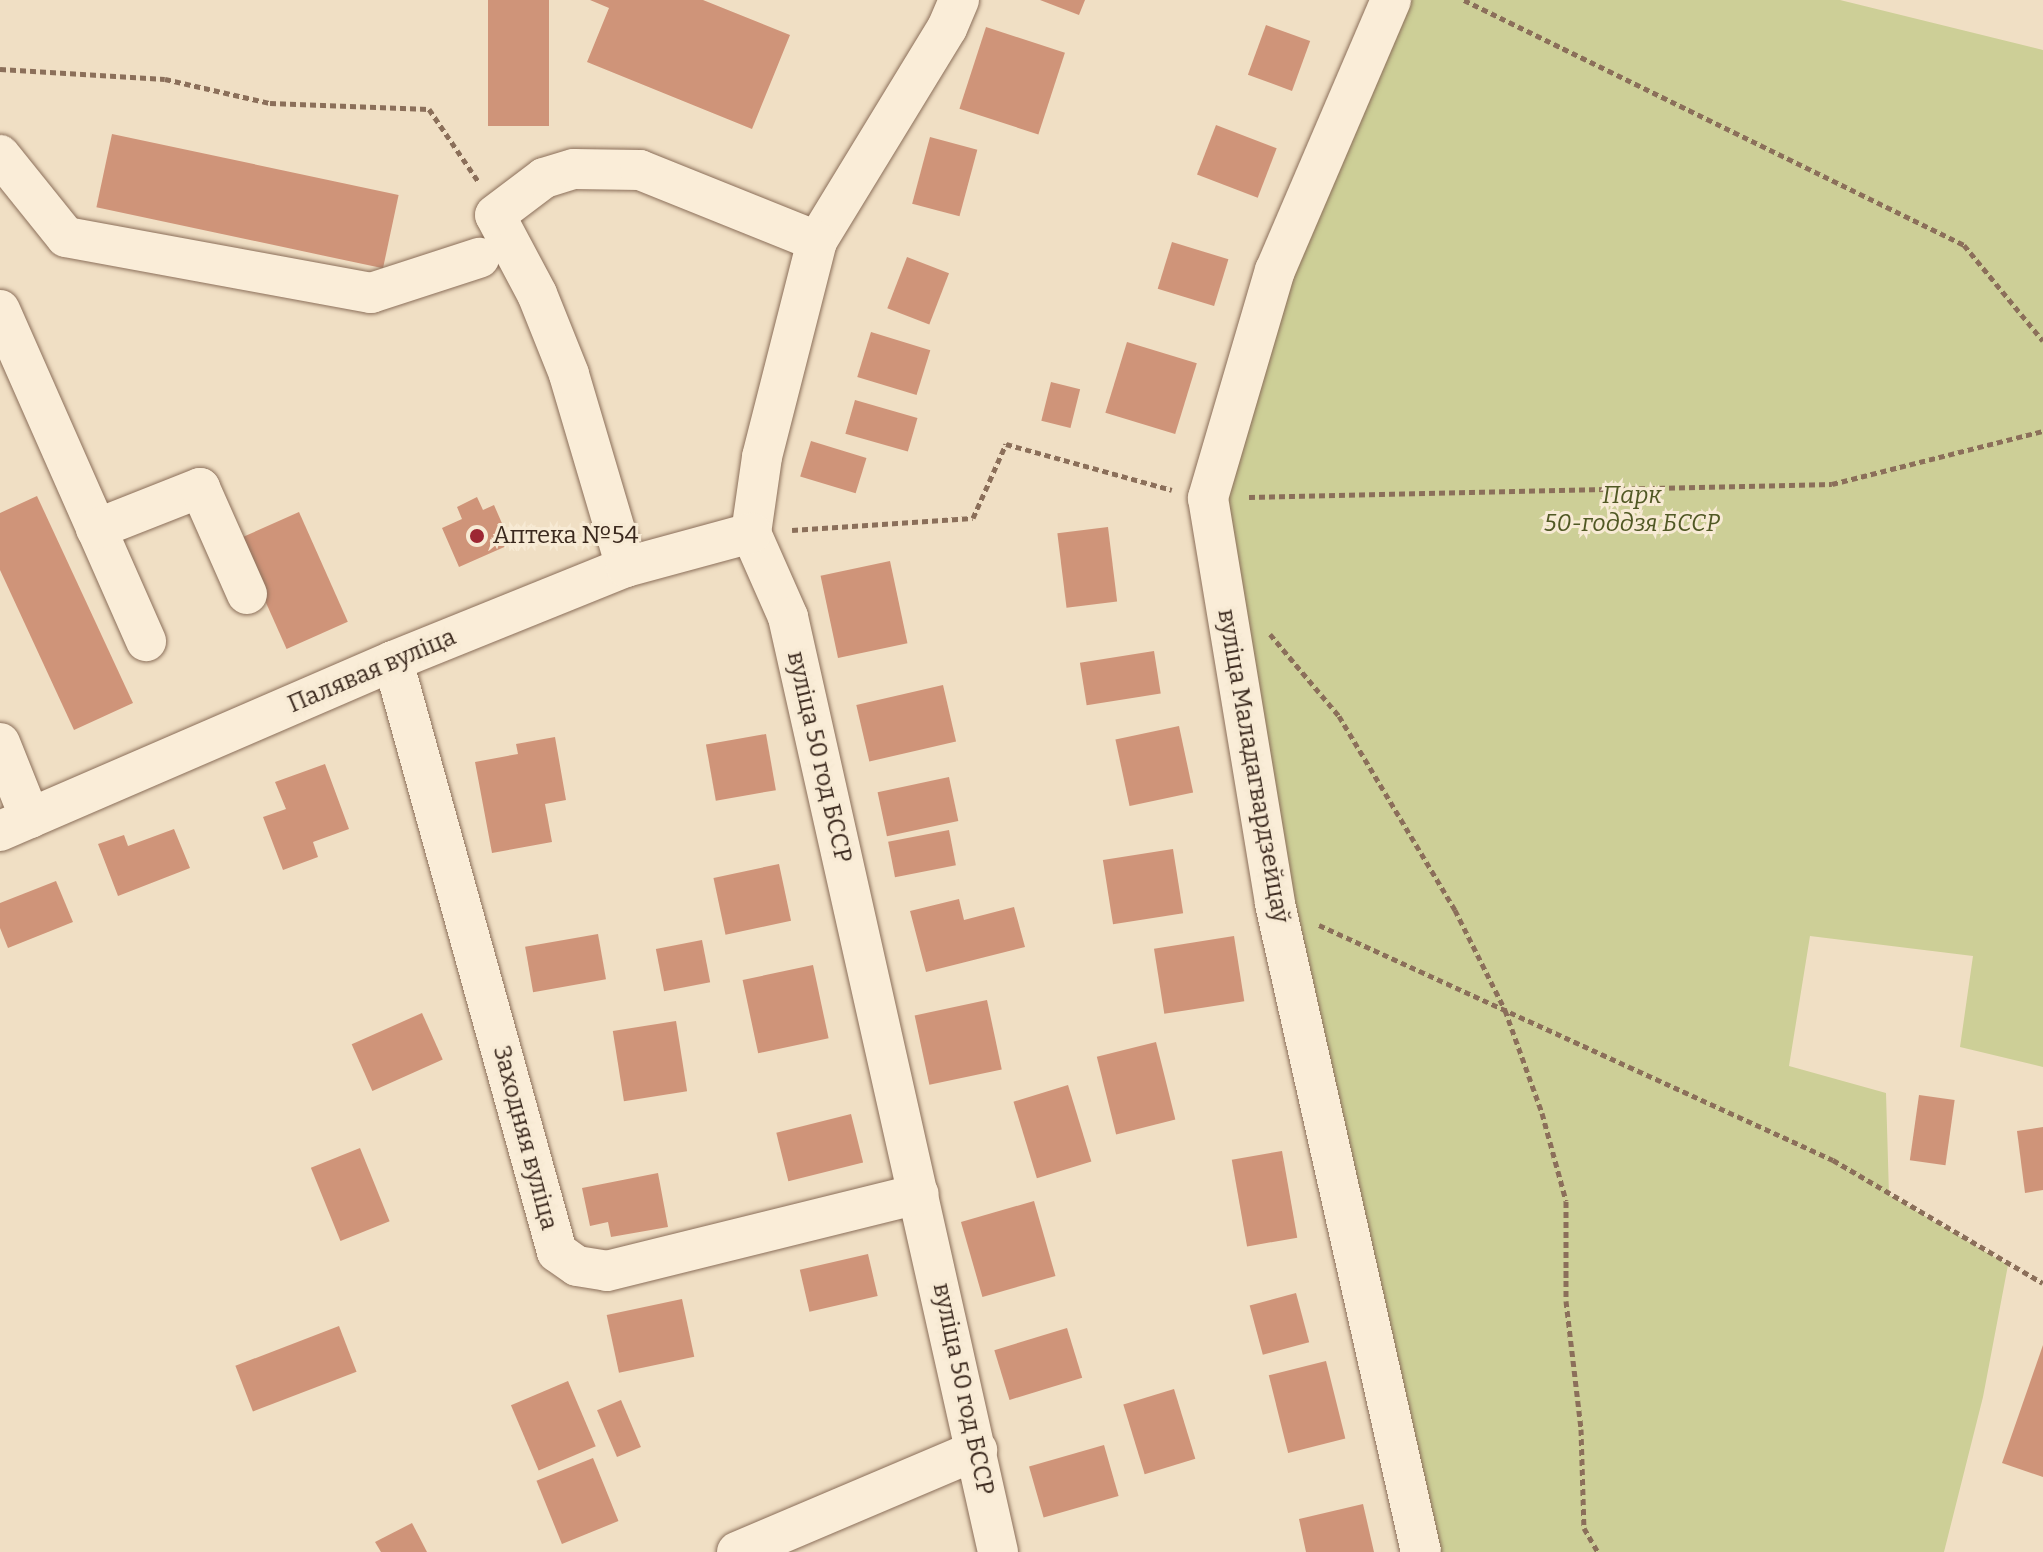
<!DOCTYPE html>
<html>
<head>
<meta charset="utf-8">
<style>
	body { margin:0 }
	#map { position:relative; width:2043px; height:1552px; overflow:hidden; background:#f0dfc4; font-family:Bitter,serif }
	div>[style] { position:absolute }
	[style*='--x'] { left:calc(var(--x)*1px); top:calc(var(--y)*1px); width:calc(var(--w)*1px); rotate:calc(var(--a)*1deg) }
	.green>* { inset:0; background:#cdcf97 }
	.building>* { inset:0; background:#cf9479; transform-origin:0 0 }
	.path>* { height:5px; margin-top:-2.5px; transform-origin:0; background:repeating-linear-gradient(90deg,#8b6f5a 0 6px,transparent 0 10px) }
	.roads { filter:drop-shadow(0 0 2px #8b6f5a) drop-shadow(0 0 2px #8b6f5a) }
	.minor>* { height:40px; margin:-20px; padding:0 20px; transform-origin:20px; border-radius:20px; background:#faedd8 }
	.dots>* { width:22px; height:22px; translate:-50% -50%; box-sizing:border-box; border:4px solid #f7ead4; border-radius:50% }
	span { translate:-50% -50%; white-space:nowrap; text-align:center; line-height:1.15; -webkit-text-stroke:6px #f7ead4; paint-order:stroke }
	.park-label { font-size:24px; color:#505824; font-style:italic }
	.poi-label { font-size:24px; color:#3b291e }
	.left { translate:0 -50%; text-align:left }
	.street-label { font-size:24px; color:#3b291e }
</style>
</head>
<body>
<div id="map">
	<div class="green">
		<div style="clip-path:polygon(1391px 0,1840px 0,2043px 50px,2043px 1067px,1960px 1047px,1973px 956px,1810px 936px,1789px 1066px,1886px 1093px,1889px 1195px,2008px 1265px,1983px 1397px,1944px 1552px,1421px 1552px,1208px 498px)"></div>
	</div>
	<div class="building">
		<div style="left:488px;top:0;width:61px;height:126px"></div>
		<div style="clip-path:polygon(590px 0,703px 0,790px 35px,752px 129px,587px 62px,609px 8px)"></div>
		<div style="clip-path:polygon(1040px 0,1085px 0,1079px 15px)"></div>
		<div style="left:1266px;top:25px;width:47px;height:53px;rotate:20deg"></div>
		<div style="left:986px;top:27px;width:83px;height:86px;rotate:18deg"></div>
		<div style="left:1216px;top:125px;width:65px;height:53px;rotate:21deg"></div>
		<div style="left:112px;top:134px;width:293px;height:75px;rotate:12deg"></div>
		<div style="left:930px;top:137px;width:49px;height:69px;rotate:15deg"></div>
		<div style="left:1172px;top:242px;width:59px;height:49px;rotate:17deg"></div>
		<div style="left:907px;top:257px;width:45px;height:55px;rotate:21deg"></div>
		<div style="left:871px;top:332px;width:62px;height:47px;rotate:17deg"></div>
		<div style="left:1127px;top:342px;width:73px;height:74px;rotate:17deg"></div>
		<div style="left:1051px;top:382px;width:30px;height:40px;rotate:14deg"></div>
		<div style="left:855px;top:400px;width:65px;height:35px;rotate:16deg"></div>
		<div style="left:811px;top:441px;width:58px;height:37px;rotate:17deg"></div>
		<div style="clip-path:polygon(37px 496px,133px 703px,74px 730px,0 570px,0 513px)"></div>
		<div style="clip-path:polygon(477px 497px,483px 510px,494px 505px,511px 544px,459px 567px,442px 528px,462px 519px,457px 507px)"></div>
		<div style="left:299px;top:512px;width:120px;height:67px;rotate:66deg"></div>
		<div style="left:1108px;top:527px;width:75px;height:51px;rotate:83deg"></div>
		<div style="left:890px;top:561px;width:84px;height:71px;rotate:78deg"></div>
		<div style="left:1154px;top:651px;width:43px;height:75px;rotate:81deg"></div>
		<div style="left:943px;top:685px;width:58px;height:89px;rotate:77deg"></div>
		<div style="left:1179px;top:726px;width:68px;height:65px;rotate:78deg"></div>
		<div style="left:766px;top:734px;width:57px;height:61px;rotate:80deg"></div>
		<div style="clip-path:polygon(555px 737px,566px 800px,545px 804px,552px 842px,492px 853px,475px 762px,518px 754px,516px 744px)"></div>
		<div style="clip-path:polygon(325px 764px,349px 829px,313px 842px,318px 857px,283px 870px,263px 817px,286px 809px,275px 782px)"></div>
		<div style="left:949px;top:777px;width:45px;height:73px;rotate:78deg"></div>
		<div style="clip-path:polygon(174px 829px,190px 868px,118px 896px,98px 844px,124px 835px,128px 846px)"></div>
		<div style="left:949px;top:830px;width:36px;height:62px;rotate:79deg"></div>
		<div style="left:1173px;top:849px;width:65px;height:71px;rotate:81deg"></div>
		<div style="left:779px;top:864px;width:58px;height:67px;rotate:78deg"></div>
		<div style="clip-path:polygon(56px 881px,73px 922px,8px 948px,0 928px,0 903px)"></div>
		<div style="clip-path:polygon(959px 899px,964px 920px,1014px 907px,1025px 947px,926px 972px,910px 911px)"></div>
		<div style="left:598px;top:934px;width:46px;height:74px;rotate:80deg"></div>
		<div style="left:1234px;top:936px;width:66px;height:81px;rotate:81deg"></div>
		<div style="left:702px;top:940px;width:43px;height:47px;rotate:79deg"></div>
		<div style="left:813px;top:965px;width:75px;height:72px;rotate:78deg"></div>
		<div style="left:987px;top:1000px;width:71px;height:74px;rotate:78deg"></div>
		<div style="left:422px;top:1013px;width:51px;height:77px;rotate:66deg"></div>
		<div style="left:676px;top:1021px;width:71px;height:64px;rotate:81deg"></div>
		<div style="left:1156px;top:1042px;width:80px;height:61px;rotate:76deg"></div>
		<div style="left:1068px;top:1085px;width:80px;height:57px;rotate:73deg"></div>
		<div style="left:1919px;top:1095px;width:36px;height:66px;rotate:8deg"></div>
		<div style="left:851px;top:1114px;width:50px;height:77px;rotate:76deg"></div>
		<div style="clip-path:polygon(2043px 1127px,2043px 1190px,2025px 1193px,2017px 1131px)"></div>
		<div style="left:360px;top:1148px;width:79px;height:53px;rotate:68deg"></div>
		<div style="left:1282px;top:1151px;width:88px;height:51px;rotate:80deg"></div>
		<div style="clip-path:polygon(658px 1173px,668px 1227px,611px 1237px,608px 1222px,590px 1226px,582px 1188px)"></div>
		<div style="left:1034px;top:1201px;width:78px;height:76px;rotate:74deg"></div>
		<div style="left:868px;top:1254px;width:43px;height:70px;rotate:77deg"></div>
		<div style="left:1296px;top:1293px;width:51px;height:48px;rotate:75deg"></div>
		<div style="left:682px;top:1299px;width:59px;height:77px;rotate:78deg"></div>
		<div style="left:339px;top:1326px;width:49px;height:111px;rotate:69deg"></div>
		<div style="left:1067px;top:1328px;width:52px;height:76px;rotate:73deg"></div>
		<div style="clip-path:polygon(2043px 1345px,2043px 1477px,2002px 1463px)"></div>
		<div style="left:1326px;top:1361px;width:80px;height:59px;rotate:76deg"></div>
		<div style="left:568px;top:1381px;width:71px;height:62px;rotate:67deg"></div>
		<div style="left:1174px;top:1389px;width:73px;height:53px;rotate:73deg"></div>
		<div style="left:621px;top:1400px;width:51px;height:26px;rotate:67deg"></div>
		<div style="left:1104px;top:1445px;width:53px;height:78px;rotate:74deg"></div>
		<div style="left:593px;top:1458px;width:68px;height:61px;rotate:68deg"></div>
		<div style="clip-path:polygon(1363px 1504px,1374px 1552px,1306px 1552px,1299px 1519px)"></div>
		<div style="clip-path:polygon(412px 1523px,427px 1552px,381px 1552px,375px 1542px)"></div>
	</div>
	<div class="path">
		<div style="--x:1464;--y:0;--w:557;--a:26.1"></div>
		<div style="--x:1964;--y:245;--w:124;--a:50.5"></div>
		<div style="--x:0;--y:69;--w:165;--a:3.5"></div>
		<div style="--x:165;--y:79;--w:108;--a:12.9"></div>
		<div style="--x:270;--y:103;--w:159;--a:2.2"></div>
		<div style="--x:429;--y:109;--w:87;--a:55.8"></div>
		<div style="--x:1249;--y:497;--w:583;--a:-1.28"></div>
		<div style="--x:1832;--y:484;--w:218;--a:-14.1"></div>
		<div style="--x:792;--y:530;--w:181;--a:-3.8"></div>
		<div style="--x:973;--y:518;--w:81;--a:-66"></div>
		<div style="--x:1006;--y:444;--w:172;--a:15.5"></div>
		<div style="--x:1270;--y:634;--w:107;--a:49.9"></div>
		<div style="--x:1339;--y:716;--w:226;--a:59.1"></div>
		<div style="--x:1455;--y:910;--w:112;--a:63.4"></div>
		<div style="--x:1505;--y:1010;--w:109;--a:70.2"></div>
		<div style="--x:1542;--y:1113;--w:91;--a:74.7"></div>
		<div style="--x:1566;--y:1201;--w:100;--a:90"></div>
		<div style="--x:1566;--y:1301;--w:129;--a:83.3"></div>
		<div style="--x:1581;--y:1429;--w:99;--a:88.3"></div>
		<div style="--x:1584;--y:1528;--w:28;--a:60"></div>
		<div style="--x:1319;--y:925;--w:565;--a:24.57"></div>
		<div style="--x:1833;--y:1160;--w:243;--a:30.4"></div>
	</div>
	<div class="roads">
		<div class="minor">
			<div style="--x:959;--y:0;--w:30;--a:113"></div>
			<div style="--x:947;--y:28;--w:250;--a:121.4"></div>
			<div style="--x:817;--y:241;--w:223;--a:104.3"></div>
			<div style="--x:762;--y:457;--w:77;--a:98.2"></div>
			<div style="--x:751;--y:533;--w:92;--a:66.2"></div>
			<div style="--x:788;--y:617;--w:958;--a:77.34"></div>
			<div style="--x:1391;--y:0;--w:294;--a:113.2"></div>
			<div style="--x:1275;--y:270;--w:238;--a:106.4"></div>
			<div style="--x:1208;--y:498;--w:411;--a:80.6"></div>
			<div style="--x:1275;--y:904;--w:664;--a:77.3"></div>
			<div style="--x:0;--y:155;--w:105;--a:51.2"></div>
			<div style="--x:66;--y:237;--w:310;--a:10.4"></div>
			<div style="--x:371;--y:293;--w:114;--a:-18"></div>
			<div style="--x:0;--y:310;--w:362;--a:66.2"></div>
			<div style="--x:96;--y:529;--w:112;--a:-21.5"></div>
			<div style="--x:200;--y:488;--w:116;--a:66.1"></div>
			<div style="--x:626;--y:567;--w:201;--a:-106.5"></div>
			<div style="--x:569;--y:374;--w:86;--a:-111.8"></div>
			<div style="--x:537;--y:294;--w:89;--a:-118"></div>
			<div style="--x:495;--y:215;--w:61;--a:-37.1"></div>
			<div style="--x:544;--y:178;--w:31;--a:-17"></div>
			<div style="--x:574;--y:169;--w:66;--a:0.9"></div>
			<div style="--x:640;--y:170;--w:191;--a:21.9"></div>
			<div style="--x:393;--y:661;--w:613;--a:74.49"></div>
			<div style="--x:557;--y:1252;--w:24;--a:35"></div>
			<div style="--x:577;--y:1266;--w:30;--a:9"></div>
			<div style="--x:607;--y:1271;--w:321;--a:-13.9"></div>
			<div style="--x:0;--y:743;--w:81;--a:68.2"></div>
			<div style="--x:0;--y:831;--w:428;--a:-23.4"></div>
			<div style="--x:393;--y:661;--w:251;--a:-22"></div>
			<div style="--x:626;--y:567;--w:130;--a:-15.2"></div>
			<div style="--x:737;--y:1552;--w:261;--a:-23"></div>
		</div>
	</div>
	<div class="dots">
		<div style="left:477px;top:536px;background:#9d2733"></div>
	</div>
	<div class="park-label">
		<span style="left:1632px;top:510px">Парк<br>50-годдзя БССР</span>
	</div>
	<div class="poi-label">
		<span class="left" style="left:493px;top:536px">Аптека №54</span>
	</div>
	<div class="street-label">
		<span style="left:372px;top:671px;rotate:-23deg">Палявая вуліца</span>
		<span style="left:819px;top:757px;rotate:77deg">вуліца 50 год БССР</span>
		<span style="left:1253px;top:766px;rotate:80deg">вуліца Маладагвардзейцаў</span>
		<span style="left:525px;top:1138px;rotate:75deg">Заходняя вуліца</span>
		<span style="left:963px;top:1389px;rotate:78deg">вуліца 50 год БССР</span>
	</div>
</div>
</body>
</html>
